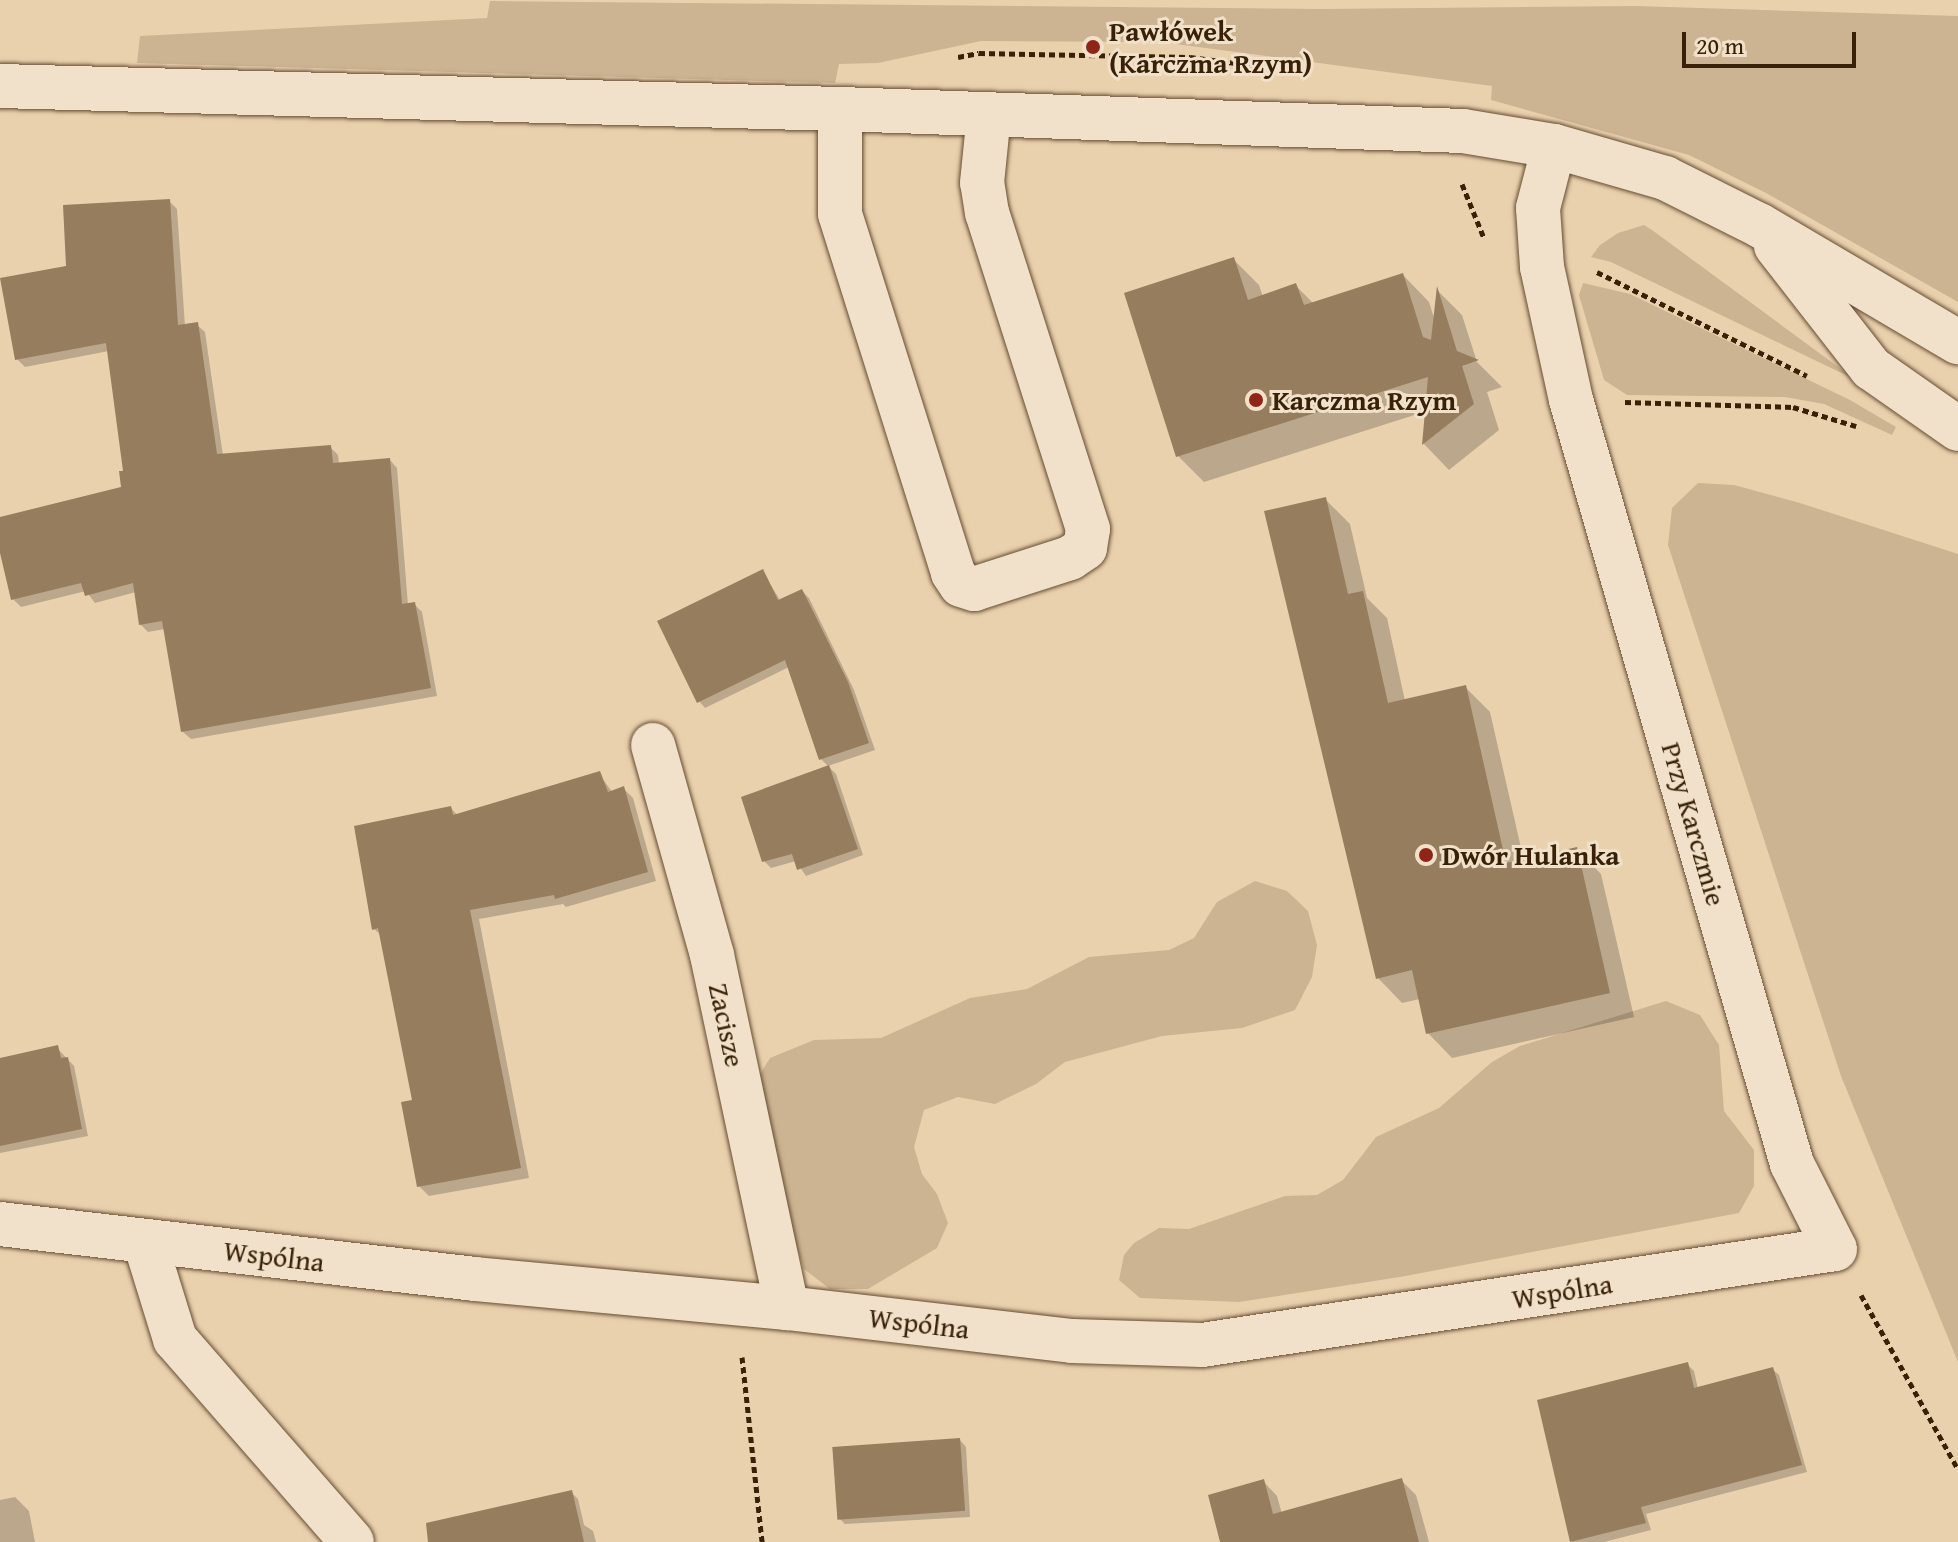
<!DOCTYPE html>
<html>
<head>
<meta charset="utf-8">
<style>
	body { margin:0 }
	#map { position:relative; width:1958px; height:1542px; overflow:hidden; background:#ead1ae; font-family:"Gentium Book Plus",serif }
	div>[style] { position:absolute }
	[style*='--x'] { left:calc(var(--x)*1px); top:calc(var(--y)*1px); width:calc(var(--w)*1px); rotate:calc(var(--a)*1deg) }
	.green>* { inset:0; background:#ccb392 }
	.shadow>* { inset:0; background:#0003 }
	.building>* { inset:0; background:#957d5e; transform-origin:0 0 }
	.path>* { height:5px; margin-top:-2.5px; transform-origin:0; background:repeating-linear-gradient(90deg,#382107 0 6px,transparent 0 10px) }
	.roads { filter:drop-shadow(0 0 2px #644d31) drop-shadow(0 0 2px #644d31) }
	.minor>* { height:44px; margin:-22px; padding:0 22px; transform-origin:22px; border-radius:22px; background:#f1e1ca }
	.dots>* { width:22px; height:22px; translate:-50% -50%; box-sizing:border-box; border:4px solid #f1e1ca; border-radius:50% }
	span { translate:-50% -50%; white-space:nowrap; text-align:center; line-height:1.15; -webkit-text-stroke:6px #f1e1ca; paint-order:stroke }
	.poi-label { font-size:28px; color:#382107; font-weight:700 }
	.left { translate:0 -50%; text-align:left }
	.street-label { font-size:28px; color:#382107 }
	.scale { position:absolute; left:1682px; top:32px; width:174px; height:36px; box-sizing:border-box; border:4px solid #382107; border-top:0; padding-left:10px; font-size:24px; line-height:28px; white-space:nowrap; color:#382107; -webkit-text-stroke:6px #f1e1ca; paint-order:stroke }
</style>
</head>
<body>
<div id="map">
	<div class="green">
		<div style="clip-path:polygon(490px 1px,1321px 9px,1636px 6px,1958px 16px,1958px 302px,1766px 193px,1689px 155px,1491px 100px,1492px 86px,1236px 52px,1160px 42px,981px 41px,878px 63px,839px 64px,835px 83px,137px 63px,140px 36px,487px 18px)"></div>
		<div style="clip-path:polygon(1644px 225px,1652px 230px,1856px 380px,1611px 262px,1591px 257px,1600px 245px,1618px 233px)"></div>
		<div style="clip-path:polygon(1583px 283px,1630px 294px,1850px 400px,1896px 427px,1892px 435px,1824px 404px,1785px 397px,1627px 395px,1604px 380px,1579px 295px)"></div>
		<div style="clip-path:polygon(1698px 483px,1734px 485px,1800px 503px,1958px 554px,1958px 1362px,1841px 1076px,1668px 545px,1672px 508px)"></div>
		<div style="clip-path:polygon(1255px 881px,1287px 891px,1308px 911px,1317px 945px,1312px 977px,1295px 1010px,1242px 1028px,1162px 1036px,1065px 1062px,1036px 1084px,995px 1104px,958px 1097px,924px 1110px,914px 1147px,922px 1174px,937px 1194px,948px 1223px,937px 1248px,868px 1289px,830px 1289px,804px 1269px,790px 1225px,757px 1079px,770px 1058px,814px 1040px,881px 1038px,970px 998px,1027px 989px,1089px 957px,1169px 950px,1194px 938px,1217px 902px)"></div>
		<div style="clip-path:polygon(1666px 1001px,1700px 1015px,1719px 1045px,1724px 1111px,1754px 1150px,1754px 1186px,1739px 1213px,1400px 1277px,1239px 1302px,1140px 1298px,1119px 1280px,1124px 1255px,1134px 1243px,1159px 1228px,1189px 1229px,1285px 1196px,1317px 1195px,1343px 1180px,1376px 1137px,1439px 1108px,1492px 1062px,1520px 1046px)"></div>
	</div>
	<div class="shadow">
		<div style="clip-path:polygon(169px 201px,177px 209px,185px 326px,197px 325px,205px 332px,223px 456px,330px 447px,338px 455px,339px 464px,390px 460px,397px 468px,408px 605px,414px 604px,422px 612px,437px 696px,191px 739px,183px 732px,165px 629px,148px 632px,140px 624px,136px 592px,95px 603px,86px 591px,21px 607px,13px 599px,0 545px,0 519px,123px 488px,125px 472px,109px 351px,25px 367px,17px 359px,68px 267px)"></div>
		<div style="clip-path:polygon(1233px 259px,1259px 285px,1263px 297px,1296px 286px,1314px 304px,1403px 275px,1429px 302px,1435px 321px,1438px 291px,1462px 315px,1477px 362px,1502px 387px,1487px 392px,1499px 430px,1449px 470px,1424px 444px,1427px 411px,1204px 482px,1178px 456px)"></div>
		<div style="clip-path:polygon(1325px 499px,1350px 524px,1367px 598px,1387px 618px,1405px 701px,1465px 687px,1490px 712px,1524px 861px,1576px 849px,1601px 874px,1634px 1017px,1452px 1058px,1428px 1033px,1420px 999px,1402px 1003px,1378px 978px)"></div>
		<div style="clip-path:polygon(763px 572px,781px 602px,802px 591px,809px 598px,854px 690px,875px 750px,828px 766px,821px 759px,789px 667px,705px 708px,699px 701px)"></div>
		<div style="clip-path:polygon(829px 767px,836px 774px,863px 855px,806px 876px,796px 861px,771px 868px,764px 861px)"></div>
		<div style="clip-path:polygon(599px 774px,613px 793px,624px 789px,633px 798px,656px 881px,566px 907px,563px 904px,479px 919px,529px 1178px,429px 1196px,419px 1186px,414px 1101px,381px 935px,374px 929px,451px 808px,458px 816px)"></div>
		<div style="clip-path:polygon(57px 1048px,74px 1066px,88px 1136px,0 1153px,0 1060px)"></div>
		<div style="clip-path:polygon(1687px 1364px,1694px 1371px,1698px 1389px,1772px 1369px,1779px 1375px,1807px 1472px,1646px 1514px,1651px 1530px,1604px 1542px,1572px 1542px,1539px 1401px)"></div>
		<div style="clip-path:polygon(960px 1440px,966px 1447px,970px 1517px,845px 1524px,838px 1517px)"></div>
		<div style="clip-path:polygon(1263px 1481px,1277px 1496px,1282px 1514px,1402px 1481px,1416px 1495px,1429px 1542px,1222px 1542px)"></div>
		<div style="clip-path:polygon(571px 1492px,578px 1499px,584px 1525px,593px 1531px,596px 1542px,482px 1542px)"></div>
		<div style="clip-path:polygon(15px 1497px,29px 1511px,35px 1542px,0 1542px,0 1500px)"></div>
	</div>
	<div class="building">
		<div style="clip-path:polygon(170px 199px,178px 325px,198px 322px,217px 454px,331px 445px,333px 463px,390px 458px,402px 604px,415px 602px,431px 688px,181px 732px,162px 621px,139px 625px,133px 583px,85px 596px,81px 583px,11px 600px,0 553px,0 517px,121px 487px,119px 471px,123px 471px,106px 343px,15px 360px,0 278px,66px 266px,63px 205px)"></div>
		<div style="clip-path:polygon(1234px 257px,1248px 300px,1296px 283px,1304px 305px,1403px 273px,1423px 337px,1431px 340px,1437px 286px,1457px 351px,1479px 360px,1462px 366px,1474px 404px,1422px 445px,1428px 377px,1176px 457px,1124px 293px)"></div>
		<div style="clip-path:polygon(1326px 497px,1348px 594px,1363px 591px,1388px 703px,1466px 685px,1506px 863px,1577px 847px,1610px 993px,1426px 1034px,1412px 970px,1376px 979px,1264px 511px)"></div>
		<div style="clip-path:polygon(763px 569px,778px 600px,802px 589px,848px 682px,869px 743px,819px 760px,785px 660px,697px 703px,657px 621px)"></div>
		<div style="clip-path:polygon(829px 765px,858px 849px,797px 870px,792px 854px,762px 862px,741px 797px)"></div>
		<div style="clip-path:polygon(600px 771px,608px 792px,624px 786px,648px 872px,555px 899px,554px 895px,470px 910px,521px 1168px,417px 1187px,401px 1102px,412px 1100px,378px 928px,372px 930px,354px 826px,451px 806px,453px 815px)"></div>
		<div style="clip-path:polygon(58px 1045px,61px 1058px,68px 1057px,82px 1129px,0 1146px,0 1058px)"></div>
		<div style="clip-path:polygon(1688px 1362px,1694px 1388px,1773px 1367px,1802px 1465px,1641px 1507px,1646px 1523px,1570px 1542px,1537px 1400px)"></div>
		<div style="left:960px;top:1438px;width:73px;height:128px;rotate:86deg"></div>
		<div style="clip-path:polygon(1402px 1478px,1419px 1542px,1220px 1542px,1208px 1495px,1264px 1479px,1273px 1514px)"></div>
		<div style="clip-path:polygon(572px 1490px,584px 1542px,428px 1542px,426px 1523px)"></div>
	</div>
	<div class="path">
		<div style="--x:958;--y:57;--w:21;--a:-11"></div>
		<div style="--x:979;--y:53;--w:211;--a:1.1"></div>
		<div style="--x:1190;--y:57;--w:86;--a:7.4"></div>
		<div style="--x:1462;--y:184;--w:58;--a:67.8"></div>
		<div style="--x:1597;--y:272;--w:234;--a:26.3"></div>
		<div style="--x:1625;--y:402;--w:168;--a:1.7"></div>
		<div style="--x:1793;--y:407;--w:66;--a:16.8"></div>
		<div style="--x:1861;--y:1295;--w:199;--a:60.9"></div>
		<div style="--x:742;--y:1357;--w:186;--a:83.8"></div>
	</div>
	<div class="roads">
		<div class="minor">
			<div style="--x:0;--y:86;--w:840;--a:1.57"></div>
			<div style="--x:840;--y:109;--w:623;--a:2.02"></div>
			<div style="--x:1463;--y:131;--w:92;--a:9.4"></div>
			<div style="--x:1554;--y:146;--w:116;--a:16.1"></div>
			<div style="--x:1665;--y:178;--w:105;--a:26.6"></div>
			<div style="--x:1759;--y:225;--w:231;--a:30.5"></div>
			<div style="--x:840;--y:109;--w:105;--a:90"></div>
			<div style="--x:840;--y:214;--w:376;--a:72.5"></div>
			<div style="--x:953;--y:573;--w:14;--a:56"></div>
			<div style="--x:961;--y:585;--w:14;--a:17"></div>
			<div style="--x:974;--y:589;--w:101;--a:-17.9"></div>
			<div style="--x:1070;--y:558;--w:18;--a:-34"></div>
			<div style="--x:1085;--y:548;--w:19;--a:-81"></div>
			<div style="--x:1088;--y:529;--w:332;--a:-107.7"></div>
			<div style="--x:987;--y:213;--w:30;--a:-99"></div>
			<div style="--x:982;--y:183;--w:69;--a:-84.2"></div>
			<div style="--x:1776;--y:246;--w:155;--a:52.1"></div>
			<div style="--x:1871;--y:368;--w:106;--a:35"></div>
			<div style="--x:653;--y:745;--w:218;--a:74.3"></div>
			<div style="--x:712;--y:955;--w:361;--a:78"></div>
			<div style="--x:0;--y:1224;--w:477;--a:6.6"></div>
			<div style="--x:474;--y:1279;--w:314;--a:5.3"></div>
			<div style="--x:787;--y:1308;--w:287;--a:6.6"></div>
			<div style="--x:1072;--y:1341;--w:130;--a:1.8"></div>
			<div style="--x:1202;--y:1345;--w:640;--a:-8.62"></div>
			<div style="--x:1835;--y:1249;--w:95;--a:-116.8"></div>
			<div style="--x:1792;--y:1164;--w:795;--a:-106.13"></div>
			<div style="--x:1571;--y:400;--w:136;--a:-102.3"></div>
			<div style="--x:1542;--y:267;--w:59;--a:-93.9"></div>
			<div style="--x:1538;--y:208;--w:64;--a:-75.5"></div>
			<div style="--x:145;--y:1242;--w:102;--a:72.8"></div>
			<div style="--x:175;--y:1339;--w:269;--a:48.9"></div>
		</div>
	</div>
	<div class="dots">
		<div style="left:1093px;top:47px;background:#8f2418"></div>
		<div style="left:1256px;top:400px;background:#8f2418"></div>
		<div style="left:1426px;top:855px;background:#8f2418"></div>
	</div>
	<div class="poi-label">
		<span class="left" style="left:1109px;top:47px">Pawłówek<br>(Karczma Rzym)</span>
		<span class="left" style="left:1272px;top:400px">Karczma Rzym</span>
		<span class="left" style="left:1442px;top:855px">Dwór Hulanka</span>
	</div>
	<div class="street-label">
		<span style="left:1694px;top:824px;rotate:74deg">Przy Karczmie</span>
		<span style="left:727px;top:1025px;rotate:78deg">Zacisze</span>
		<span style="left:274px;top:1256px;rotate:7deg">Wspólna</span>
		<span style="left:1562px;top:1291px;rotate:-9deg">Wspólna</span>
		<span style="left:919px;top:1323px;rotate:7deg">Wspólna</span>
	</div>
	<div class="scale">20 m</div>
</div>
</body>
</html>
